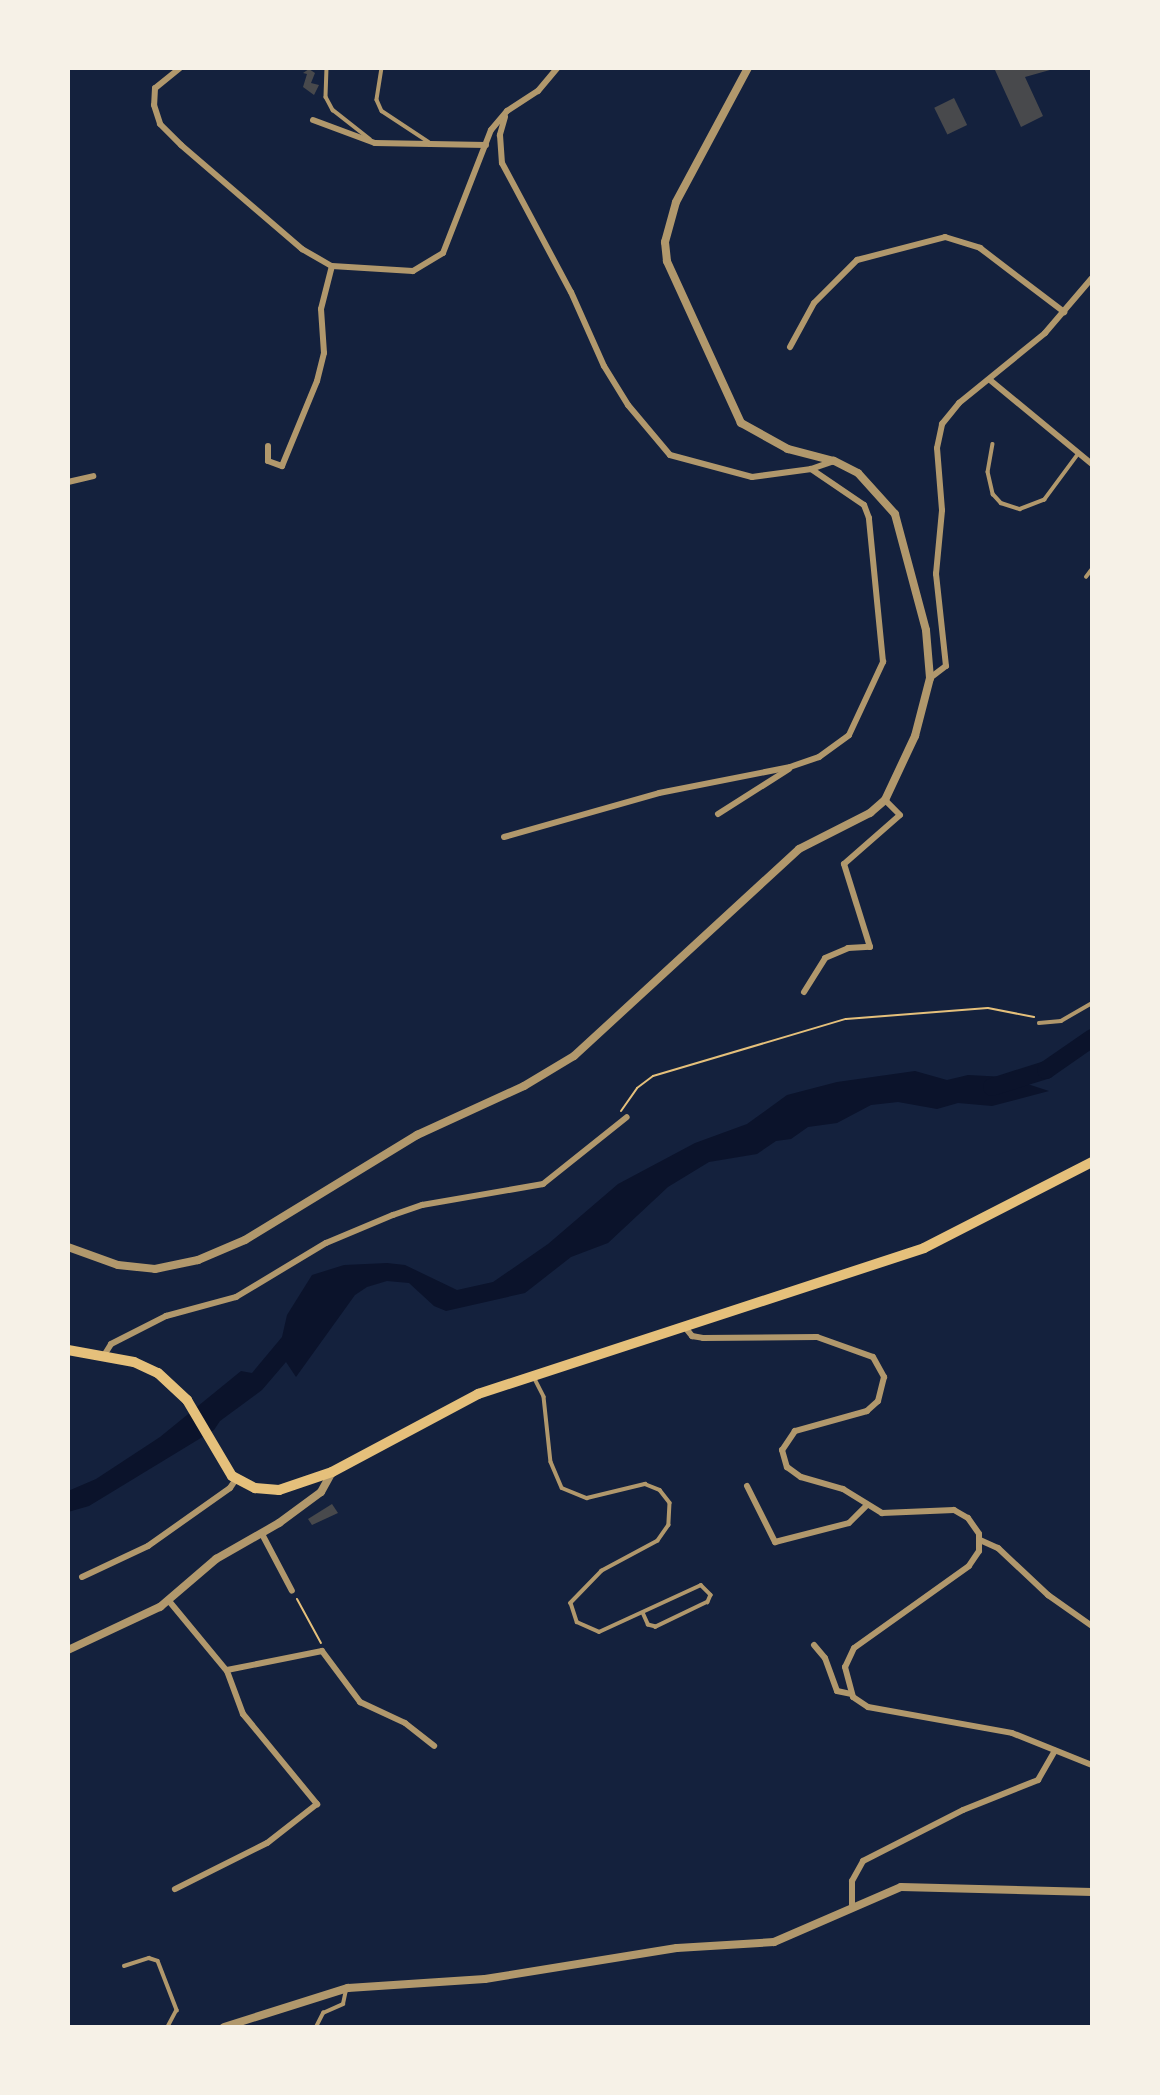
<!DOCTYPE html>
<html>
<head>
<meta charset="utf-8">
<style>
	body { margin:0 }
	#map { position:relative; width:1160px; height:2095px; overflow:hidden; background:#14213d; font-family:Karla,sans-serif }
	div>[style] { position:absolute }
	[style*='--x'] { left:calc(var(--x)*1px); top:calc(var(--y)*1px); width:calc(var(--w)*1px); rotate:calc(var(--a)*1deg) }
	.water>* { inset:0; background:#0b132b }
	.river>* { height:18px; margin:-9px; padding:0 9px; transform-origin:9px; border-radius:9px; background:#0b132b }
	.building>* { inset:0; background:#48494c; transform-origin:0 0 }
	.path>* { height:2px; margin:-1px; padding:0 1px; transform-origin:1px; border-radius:1px; background:#e5c07b }
	.service>* { height:3.5px; margin:-1.75px; padding:0 1.75px; transform-origin:1.75px; border-radius:1.75px; background:#b1986c }
	.minor>* { height:6px; margin:-3px; padding:0 3px; transform-origin:3px; border-radius:3px; background:#b1986c }
	.tertiary>* { height:8px; margin:-4px; padding:0 4px; transform-origin:4px; border-radius:4px; background:#b1986c }
	.primary>* { height:10px; margin:-5px; padding:0 5px; transform-origin:5px; border-radius:5px; background:#e5c07b }
	span { translate:-50% -50%; white-space:nowrap; text-align:center; line-height:1.15; -webkit-text-stroke:6px #f6f1e7; paint-order:stroke }
	.frame { position:absolute; inset:0; border:70px solid #f6f1e7; pointer-events:none }
</style>
</head>
<body>
<div id="map">
	<div class="water">
		<div style="clip-path:polygon(915px 1071px,947px 1080px,968px 1075px,1006px 1077px,1049px 1091px,992px 1106px,958px 1103px,937px 1109px,898px 1102px,871px 1105px,837px 1123px,808px 1127px,791px 1139px,776px 1141px,757px 1154px,709px 1162px,668px 1187px,608px 1243px,571px 1257px,525px 1293px,446px 1311px,434px 1306px,409px 1283px,387px 1281px,367px 1287px,355px 1295px,296px 1377px,286px 1362px,262px 1390px,220px 1421px,214px 1430px,89px 1506px,68px 1512px,68px 1491px,96px 1479px,160px 1437px,241px 1371px,252px 1373px,282px 1337px,287px 1315px,312px 1275px,344px 1265px,387px 1263px,405px 1265px,457px 1290px,493px 1282px,548px 1244px,618px 1184px,695px 1143px,747px 1124px,787px 1095px,837px 1082px)"></div>
	</div>
	<div class="river">
		<div style="--x:992;--y:1087;--w:57;--a:-17.5"></div>
		<div style="--x:1046;--y:1070;--w:56;--a:-34.8"></div>
	</div>
	<div class="building">
		<div style="clip-path:polygon(1057px 68px,1025px 77px,1043px 116px,1021px 127px,995px 70px)"></div>
		<div style="clip-path:polygon(309px 69px,315px 73px,311px 83px,319px 85px,314px 95px,303px 87px,307px 74px,303px 73px)"></div>
		<div style="left:954px;top:98px;width:30px;height:22px;rotate:64deg"></div>
		<div style="clip-path:polygon(332px 1504px,338px 1513px,312px 1525px,308px 1519px)"></div>
	</div>
	<div class="path">
		<div style="--x:621;--y:1111;--w:28;--a:-55"></div>
		<div style="--x:637;--y:1088;--w:20;--a:-37"></div>
		<div style="--x:653;--y:1076;--w:201;--a:-16.5"></div>
		<div style="--x:846;--y:1019;--w:142;--a:-4.4"></div>
		<div style="--x:988;--y:1008;--w:47;--a:11.1"></div>
		<div style="--x:297;--y:1599;--w:50;--a:61.4"></div>
	</div>
	<div class="service">
		<div style="--x:327;--y:68;--w:29;--a:92"></div>
		<div style="--x:326;--y:97;--w:15;--a:62"></div>
		<div style="--x:333;--y:110;--w:47;--a:38.1"></div>
		<div style="--x:382;--y:68;--w:32;--a:99"></div>
		<div style="--x:377;--y:100;--w:12;--a:66"></div>
		<div style="--x:382;--y:111;--w:56;--a:33.4"></div>
		<div style="--x:993;--y:444;--w:28;--a:100"></div>
		<div style="--x:988;--y:472;--w:23;--a:77"></div>
		<div style="--x:993;--y:494;--w:12;--a:48"></div>
		<div style="--x:1001;--y:503;--w:20;--a:18"></div>
		<div style="--x:1020;--y:509;--w:26;--a:-21"></div>
		<div style="--x:1044;--y:500;--w:57;--a:-53.5"></div>
		<div style="--x:1086;--y:577;--w:10;--a:-53"></div>
		<div style="--x:1039;--y:1023;--w:22;--a:-5"></div>
		<div style="--x:1061;--y:1021;--w:36;--a:-30"></div>
		<div style="--x:534;--y:1377;--w:22;--a:63"></div>
		<div style="--x:544;--y:1397;--w:65;--a:83.9"></div>
		<div style="--x:551;--y:1462;--w:28;--a:67"></div>
		<div style="--x:562;--y:1488;--w:27;--a:22"></div>
		<div style="--x:587;--y:1498;--w:60;--a:-13.6"></div>
		<div style="--x:645;--y:1484;--w:16;--a:22"></div>
		<div style="--x:660;--y:1490;--w:16;--a:52"></div>
		<div style="--x:670;--y:1503;--w:22;--a:93"></div>
		<div style="--x:669;--y:1525;--w:19;--a:125"></div>
		<div style="--x:658;--y:1541;--w:64;--a:151.8"></div>
		<div style="--x:602;--y:1571;--w:45;--a:134.1"></div>
		<div style="--x:571;--y:1603;--w:20;--a:72"></div>
		<div style="--x:577;--y:1622;--w:24;--a:24"></div>
		<div style="--x:599;--y:1632;--w:112;--a:-24.7"></div>
		<div style="--x:701;--y:1585;--w:14;--a:45"></div>
		<div style="--x:711;--y:1595;--w:8;--a:113"></div>
		<div style="--x:708;--y:1602;--w:58;--a:154.3"></div>
		<div style="--x:656;--y:1627;--w:8;--a:-166"></div>
		<div style="--x:648;--y:1625;--w:12;--a:-114"></div>
		<div style="--x:124;--y:1966;--w:26;--a:-18"></div>
		<div style="--x:149;--y:1958;--w:9;--a:18"></div>
		<div style="--x:158;--y:1961;--w:53;--a:68.8"></div>
		<div style="--x:177;--y:2010;--w:19;--a:118"></div>
		<div style="--x:316;--y:2027;--w:16;--a:-63"></div>
		<div style="--x:323;--y:2013;--w:22;--a:-24"></div>
		<div style="--x:343;--y:2004;--w:14;--a:-78"></div>
	</div>
	<div class="minor">
		<div style="--x:180;--y:68;--w:32;--a:141"></div>
		<div style="--x:155;--y:88;--w:17;--a:93"></div>
		<div style="--x:154;--y:105;--w:20;--a:72"></div>
		<div style="--x:160;--y:124;--w:30;--a:45"></div>
		<div style="--x:181;--y:145;--w:160;--a:40.7"></div>
		<div style="--x:302;--y:249;--w:34;--a:30"></div>
		<div style="--x:332;--y:266;--w:81;--a:3.5"></div>
		<div style="--x:413;--y:271;--w:35;--a:-31"></div>
		<div style="--x:443;--y:253;--w:132;--a:-68.7"></div>
		<div style="--x:491;--y:130;--w:25;--a:-50"></div>
		<div style="--x:507;--y:111;--w:37;--a:-33"></div>
		<div style="--x:538;--y:91;--w:30;--a:-50"></div>
		<div style="--x:505;--y:117;--w:19;--a:106"></div>
		<div style="--x:500;--y:135;--w:28;--a:86"></div>
		<div style="--x:502;--y:163;--w:146;--a:61.9"></div>
		<div style="--x:571;--y:292;--w:81;--a:66"></div>
		<div style="--x:604;--y:366;--w:46;--a:58.4"></div>
		<div style="--x:628;--y:405;--w:65;--a:50"></div>
		<div style="--x:670;--y:455;--w:85;--a:15"></div>
		<div style="--x:752;--y:477;--w:60;--a:-7.7"></div>
		<div style="--x:811;--y:469;--w:24;--a:-19"></div>
		<div style="--x:313;--y:120;--w:66;--a:20.4"></div>
		<div style="--x:375;--y:143;--w:111;--a:1"></div>
		<div style="--x:790;--y:347;--w:50;--a:-61.4"></div>
		<div style="--x:814;--y:303;--w:61;--a:-45"></div>
		<div style="--x:857;--y:260;--w:91;--a:-14.6"></div>
		<div style="--x:945;--y:237;--w:37;--a:17"></div>
		<div style="--x:980;--y:248;--w:106;--a:37.3"></div>
		<div style="--x:990;--y:380;--w:132;--a:39.5"></div>
		<div style="--x:268;--y:446;--w:15;--a:90"></div>
		<div style="--x:268;--y:461;--w:15;--a:20"></div>
		<div style="--x:282;--y:466;--w:92;--a:-67.6"></div>
		<div style="--x:317;--y:381;--w:29;--a:-76"></div>
		<div style="--x:324;--y:353;--w:44;--a:-93.9"></div>
		<div style="--x:321;--y:309;--w:44;--a:-75.7"></div>
		<div style="--x:68;--y:482;--w:26;--a:-13"></div>
		<div style="--x:930;--y:678;--w:20;--a:-37"></div>
		<div style="--x:946;--y:666;--w:93;--a:-96.2"></div>
		<div style="--x:936;--y:574;--w:64;--a:-84.6"></div>
		<div style="--x:942;--y:510;--w:62;--a:-94.6"></div>
		<div style="--x:937;--y:448;--w:25;--a:-78"></div>
		<div style="--x:942;--y:424;--w:27;--a:-51"></div>
		<div style="--x:959;--y:403;--w:111;--a:-39.1"></div>
		<div style="--x:1045;--y:333;--w:72;--a:-49.5"></div>
		<div style="--x:718;--y:814;--w:84;--a:-32.4"></div>
		<div style="--x:504;--y:837;--w:161;--a:-15.8"></div>
		<div style="--x:659;--y:793;--w:134;--a:-11.2"></div>
		<div style="--x:790;--y:767;--w:31;--a:-19"></div>
		<div style="--x:819;--y:757;--w:37;--a:-36"></div>
		<div style="--x:849;--y:735;--w:81;--a:-65"></div>
		<div style="--x:883;--y:662;--w:145;--a:-95.6"></div>
		<div style="--x:869;--y:518;--w:14;--a:-111"></div>
		<div style="--x:864;--y:505;--w:64;--a:-145.8"></div>
		<div style="--x:804;--y:992;--w:40;--a:-58"></div>
		<div style="--x:825;--y:958;--w:25;--a:-23"></div>
		<div style="--x:848;--y:948;--w:22;--a:-3"></div>
		<div style="--x:870;--y:947;--w:87;--a:-107.4"></div>
		<div style="--x:844;--y:864;--w:74;--a:-41.2"></div>
		<div style="--x:900;--y:815;--w:21;--a:-135"></div>
		<div style="--x:684;--y:1326;--w:13;--a:51"></div>
		<div style="--x:692;--y:1336;--w:11;--a:10"></div>
		<div style="--x:703;--y:1338;--w:114;--a:-0.5"></div>
		<div style="--x:817;--y:1337;--w:59;--a:19.7"></div>
		<div style="--x:873;--y:1357;--w:23;--a:61"></div>
		<div style="--x:884;--y:1377;--w:25;--a:104"></div>
		<div style="--x:878;--y:1401;--w:15;--a:138"></div>
		<div style="--x:867;--y:1411;--w:75;--a:164.5"></div>
		<div style="--x:795;--y:1431;--w:23;--a:124"></div>
		<div style="--x:782;--y:1450;--w:18;--a:74"></div>
		<div style="--x:787;--y:1467;--w:17;--a:36"></div>
		<div style="--x:801;--y:1477;--w:44;--a:15.9"></div>
		<div style="--x:843;--y:1489;--w:46;--a:31.6"></div>
		<div style="--x:882;--y:1513;--w:72;--a:-2.4"></div>
		<div style="--x:954;--y:1510;--w:16;--a:30"></div>
		<div style="--x:968;--y:1518;--w:19;--a:55"></div>
		<div style="--x:979;--y:1534;--w:17;--a:90"></div>
		<div style="--x:979;--y:1551;--w:18;--a:124"></div>
		<div style="--x:969;--y:1566;--w:141;--a:144.5"></div>
		<div style="--x:854;--y:1648;--w:21;--a:115"></div>
		<div style="--x:845;--y:1667;--w:31;--a:75"></div>
		<div style="--x:853;--y:1697;--w:18;--a:34"></div>
		<div style="--x:868;--y:1707;--w:146;--a:10.2"></div>
		<div style="--x:1012;--y:1733;--w:86;--a:21.8"></div>
		<div style="--x:103;--y:1357;--w:15;--a:-58"></div>
		<div style="--x:111;--y:1344;--w:62;--a:-27"></div>
		<div style="--x:166;--y:1316;--w:73;--a:-15.2"></div>
		<div style="--x:236;--y:1297;--w:105;--a:-31"></div>
		<div style="--x:326;--y:1243;--w:73;--a:-22.7"></div>
		<div style="--x:393;--y:1215;--w:31;--a:-19"></div>
		<div style="--x:422;--y:1205;--w:123;--a:-9.8"></div>
		<div style="--x:543;--y:1184;--w:107;--a:-38.6"></div>
		<div style="--x:747;--y:1486;--w:63;--a:63.4"></div>
		<div style="--x:775;--y:1542;--w:76;--a:-14.4"></div>
		<div style="--x:849;--y:1523;--w:25;--a:-45"></div>
		<div style="--x:262;--y:1534;--w:64;--a:62.2"></div>
		<div style="--x:980;--y:1540;--w:20;--a:24"></div>
		<div style="--x:998;--y:1548;--w:69;--a:43.2"></div>
		<div style="--x:1048;--y:1595;--w:54;--a:35.2"></div>
		<div style="--x:82;--y:1577;--w:73;--a:-25.2"></div>
		<div style="--x:148;--y:1546;--w:100;--a:-35.3"></div>
		<div style="--x:230;--y:1488;--w:11;--a:-56"></div>
		<div style="--x:169;--y:1601;--w:91;--a:50.4"></div>
		<div style="--x:227;--y:1671;--w:46;--a:69.6"></div>
		<div style="--x:243;--y:1714;--w:117;--a:50.6"></div>
		<div style="--x:317;--y:1804;--w:63;--a:142"></div>
		<div style="--x:267;--y:1843;--w:103;--a:153.4"></div>
		<div style="--x:814;--y:1645;--w:17;--a:50"></div>
		<div style="--x:825;--y:1658;--w:35;--a:70"></div>
		<div style="--x:837;--y:1691;--w:14;--a:12"></div>
		<div style="--x:227;--y:1670;--w:97;--a:-11.3"></div>
		<div style="--x:322;--y:1651;--w:64;--a:53.3"></div>
		<div style="--x:360;--y:1702;--w:50;--a:25"></div>
		<div style="--x:405;--y:1723;--w:37;--a:38"></div>
		<div style="--x:852;--y:1907;--w:26;--a:-90"></div>
		<div style="--x:852;--y:1881;--w:23;--a:-61"></div>
		<div style="--x:863;--y:1861;--w:112;--a:-27"></div>
		<div style="--x:963;--y:1810;--w:81;--a:-21.8"></div>
		<div style="--x:1038;--y:1780;--w:34;--a:-60"></div>
	</div>
	<div class="tertiary">
		<div style="--x:68;--y:1247;--w:53;--a:19.8"></div>
		<div style="--x:118;--y:1265;--w:37;--a:6"></div>
		<div style="--x:155;--y:1269;--w:44;--a:-11.8"></div>
		<div style="--x:198;--y:1260;--w:51;--a:-23.1"></div>
		<div style="--x:245;--y:1240;--w:202;--a:-31.4"></div>
		<div style="--x:417;--y:1135;--w:118;--a:-24.6"></div>
		<div style="--x:524;--y:1086;--w:58;--a:-31"></div>
		<div style="--x:574;--y:1056;--w:306;--a:-42.6"></div>
		<div style="--x:799;--y:849;--w:80;--a:-26.9"></div>
		<div style="--x:870;--y:813;--w:20;--a:-41"></div>
		<div style="--x:885;--y:800;--w:71;--a:-64.9"></div>
		<div style="--x:915;--y:736;--w:60;--a:-75.5"></div>
		<div style="--x:930;--y:678;--w:48;--a:-94.8"></div>
		<div style="--x:926;--y:630;--w:120;--a:-105"></div>
		<div style="--x:895;--y:514;--w:55;--a:-132.1"></div>
		<div style="--x:858;--y:473;--w:27;--a:-153"></div>
		<div style="--x:834;--y:461;--w:48;--a:-165.4"></div>
		<div style="--x:788;--y:449;--w:54;--a:-151"></div>
		<div style="--x:741;--y:423;--w:178;--a:-114.6"></div>
		<div style="--x:667;--y:261;--w:19;--a:-96"></div>
		<div style="--x:665;--y:242;--w:41;--a:-74.6"></div>
		<div style="--x:676;--y:202;--w:152;--a:-61.8"></div>
		<div style="--x:68;--y:1650;--w:102;--a:-25.1"></div>
		<div style="--x:160;--y:1607;--w:74;--a:-40.6"></div>
		<div style="--x:216;--y:1559;--w:73;--a:-29.7"></div>
		<div style="--x:279;--y:1523;--w:52;--a:-36.4"></div>
		<div style="--x:321;--y:1492;--w:23;--a:-61"></div>
		<div style="--x:224;--y:2027;--w:130;--a:-17.5"></div>
		<div style="--x:348;--y:1988;--w:137;--a:-3.8"></div>
		<div style="--x:485;--y:1979;--w:194;--a:-9.2"></div>
		<div style="--x:677;--y:1948;--w:97;--a:-3.5"></div>
		<div style="--x:774;--y:1942;--w:138;--a:-23.4"></div>
		<div style="--x:901;--y:1887;--w:191;--a:1.5"></div>
	</div>
	<div class="primary">
		<div style="--x:68;--y:1350;--w:67;--a:10.3"></div>
		<div style="--x:134;--y:1362;--w:26;--a:25"></div>
		<div style="--x:158;--y:1373;--w:40;--a:43"></div>
		<div style="--x:187;--y:1400;--w:88;--a:59.4"></div>
		<div style="--x:232;--y:1476;--w:26;--a:28"></div>
		<div style="--x:255;--y:1488;--w:24;--a:5"></div>
		<div style="--x:279;--y:1490;--w:56;--a:-18.8"></div>
		<div style="--x:332;--y:1472;--w:166;--a:-28.1"></div>
		<div style="--x:478;--y:1394;--w:469;--a:-18.1"></div>
		<div style="--x:924;--y:1248;--w:189;--a:-27.1"></div>
	</div>
	<div class="frame"></div>
</div>
</body>
</html>
